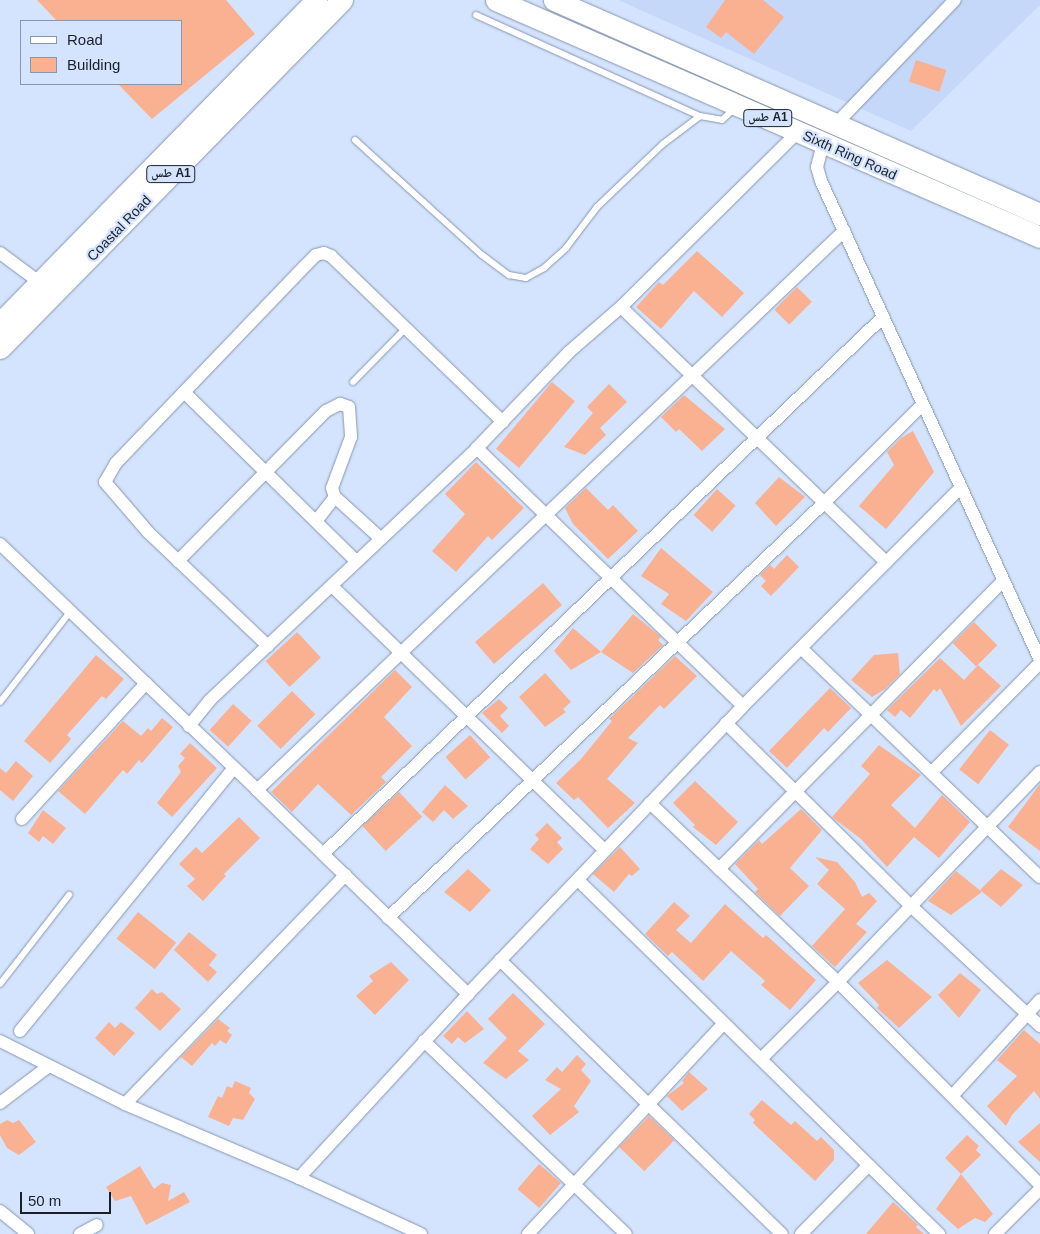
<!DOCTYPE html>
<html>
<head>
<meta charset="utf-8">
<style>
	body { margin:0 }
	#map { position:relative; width:1040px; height:1234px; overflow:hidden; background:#d4e4fe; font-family:Helvetica,"Noto Naskh Arabic",sans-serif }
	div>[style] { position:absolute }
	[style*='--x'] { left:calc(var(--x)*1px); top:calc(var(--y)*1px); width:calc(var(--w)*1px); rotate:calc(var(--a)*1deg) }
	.built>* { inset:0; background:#c5d8f9 }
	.building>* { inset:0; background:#f9b192; transform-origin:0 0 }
	.roads { filter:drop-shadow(0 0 1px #8796af) drop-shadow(0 0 1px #8796af) }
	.service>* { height:6px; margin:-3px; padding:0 3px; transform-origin:3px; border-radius:3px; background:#fff }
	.minor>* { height:12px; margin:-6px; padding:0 6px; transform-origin:6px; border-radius:6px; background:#fff }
	.trunk>* { height:21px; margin:-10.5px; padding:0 10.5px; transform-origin:10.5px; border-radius:10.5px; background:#fff }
	span { translate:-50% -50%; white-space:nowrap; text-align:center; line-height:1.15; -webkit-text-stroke:4.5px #d4e4fe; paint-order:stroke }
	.shield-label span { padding:1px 4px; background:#d4e4fe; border:1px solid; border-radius:4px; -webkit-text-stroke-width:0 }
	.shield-label { font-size:12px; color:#1a2029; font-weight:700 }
	.street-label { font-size:14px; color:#1a2029 }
	.legend { position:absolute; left:20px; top:20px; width:162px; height:65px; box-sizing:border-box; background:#d4e4fe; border:1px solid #8a96a9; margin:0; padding:6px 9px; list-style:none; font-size:15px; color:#1a2029 }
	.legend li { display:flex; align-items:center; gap:10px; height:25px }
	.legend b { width:25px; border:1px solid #8a96a9 }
	.scale { position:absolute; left:20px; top:1192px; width:91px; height:22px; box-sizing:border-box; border:2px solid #1a2029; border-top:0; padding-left:6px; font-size:15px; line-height:18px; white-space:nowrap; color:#1a2029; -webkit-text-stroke:4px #d4e4fe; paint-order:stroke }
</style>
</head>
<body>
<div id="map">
	<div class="built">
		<div style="clip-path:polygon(618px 0,1040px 0,1040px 5px,911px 131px)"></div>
	</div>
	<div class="building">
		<div style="clip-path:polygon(37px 0,226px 0,255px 34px,152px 119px,118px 84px,181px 84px,181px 21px,57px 21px)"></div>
		<div style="clip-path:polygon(725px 0,763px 0,784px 17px,754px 54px,726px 32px,721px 38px,706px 27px)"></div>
		<div style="left:916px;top:60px;width:32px;height:23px;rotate:18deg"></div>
		<div style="clip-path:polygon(697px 251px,744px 293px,722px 317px,694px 291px,661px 329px,636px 307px,659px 282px,663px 285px)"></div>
		<div style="left:797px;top:287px;width:21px;height:32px;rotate:45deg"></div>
		<div style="left:552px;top:382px;width:30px;height:87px;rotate:40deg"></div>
		<div style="clip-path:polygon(609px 384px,627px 402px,600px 428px,606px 435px,585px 455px,564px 447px,593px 413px,587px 407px)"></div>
		<div style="clip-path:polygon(684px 395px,725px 429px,702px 451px,679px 429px,676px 432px,661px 417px)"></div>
		<div style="clip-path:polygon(913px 431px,934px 472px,886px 529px,859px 506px,894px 465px,887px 452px,901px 438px)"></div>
		<div style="clip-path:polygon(476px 462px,524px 508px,492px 540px,488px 536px,456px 572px,432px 551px,465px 514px,445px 494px)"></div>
		<div style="clip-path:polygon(779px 477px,805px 497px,776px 526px,755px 503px)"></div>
		<div style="clip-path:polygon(586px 488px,608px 510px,613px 505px,638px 531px,608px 559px,573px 524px,565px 508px)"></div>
		<div style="left:717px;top:489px;width:25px;height:35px;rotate:42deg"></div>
		<div style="clip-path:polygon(661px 548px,713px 592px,686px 621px,661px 604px,669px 594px,641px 576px)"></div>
		<div style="clip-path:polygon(787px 555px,799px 567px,771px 596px,761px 586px,766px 581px,760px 575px,770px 565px,774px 569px)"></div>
		<div style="left:543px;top:583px;width:29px;height:90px;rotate:49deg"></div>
		<div style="clip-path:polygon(633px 614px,661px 637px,658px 640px,663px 645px,633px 673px,601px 652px)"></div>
		<div style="left:974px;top:622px;width:33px;height:30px;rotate:45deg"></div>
		<div style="clip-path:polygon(573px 628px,601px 652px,571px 670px,554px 651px)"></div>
		<div style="left:297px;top:632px;width:35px;height:43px;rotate:47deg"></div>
		<div style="clip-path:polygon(898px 653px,900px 674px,885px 689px,872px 697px,851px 680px,874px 655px)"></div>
		<div style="clip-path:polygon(96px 655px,124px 679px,106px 699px,102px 696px,67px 735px,71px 739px,50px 763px,24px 741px)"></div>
		<div style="clip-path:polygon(675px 656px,697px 676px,664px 709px,660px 705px,628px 738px,638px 743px,607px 779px,635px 803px,608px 828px,578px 797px,574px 800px,556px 783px,581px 759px,612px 721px,609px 719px)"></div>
		<div style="clip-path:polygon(940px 658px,964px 680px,978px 665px,1001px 686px,961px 726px,940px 688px,937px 692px,934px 689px,910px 718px,901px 710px,895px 717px,887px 710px)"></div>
		<div style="clip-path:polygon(395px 670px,412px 687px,384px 717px,412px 746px,381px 777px,386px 782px,351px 815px,318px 784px,292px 812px,271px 792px)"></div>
		<div style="clip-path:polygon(545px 673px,571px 702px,563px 709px,566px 712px,545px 727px,519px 697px)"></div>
		<div style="clip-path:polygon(830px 688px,851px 708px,828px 732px,824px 728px,787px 768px,769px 751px)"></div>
		<div style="left:292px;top:691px;width:33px;height:49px;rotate:45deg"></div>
		<div style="clip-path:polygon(499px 699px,508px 708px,500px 716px,509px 726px,502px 733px,482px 713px)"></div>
		<div style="left:233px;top:704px;width:25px;height:35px;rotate:42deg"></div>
		<div style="clip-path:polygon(162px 718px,173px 727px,142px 763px,139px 760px,127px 774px,123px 770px,85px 814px,58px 791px,123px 721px,141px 736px,148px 728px,151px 731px)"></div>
		<div style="left:990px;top:730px;width:24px;height:50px;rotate:38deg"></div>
		<div style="left:470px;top:735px;width:30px;height:33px;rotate:48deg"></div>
		<div style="clip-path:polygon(190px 743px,217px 768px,172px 817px,157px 803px,181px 772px,178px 766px,185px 758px,180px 754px)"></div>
		<div style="clip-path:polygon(879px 745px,921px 775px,891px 805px,915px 828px,942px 795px,970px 822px,939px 858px,914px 837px,887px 867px,861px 839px,832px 817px,870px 774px,861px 766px)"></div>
		<div style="clip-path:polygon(16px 761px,33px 776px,13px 801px,0 790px,0 768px,6px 773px)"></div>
		<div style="clip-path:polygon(695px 781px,738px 822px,716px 845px,693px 827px,695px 825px,673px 803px)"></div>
		<div style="clip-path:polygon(1040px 784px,1040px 851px,1008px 827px)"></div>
		<div style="clip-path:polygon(445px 785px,468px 806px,453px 819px,444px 810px,433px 822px,422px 812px)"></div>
		<div style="left:399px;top:792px;width:34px;height:50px;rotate:47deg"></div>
		<div style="clip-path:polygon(801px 809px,822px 830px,790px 868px,809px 886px,780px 916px,755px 892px,758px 889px,735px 864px,759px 840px,762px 844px)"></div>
		<div style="clip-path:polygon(43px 810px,66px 828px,53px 844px,43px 836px,39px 842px,28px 833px)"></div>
		<div style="clip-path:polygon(239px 817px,260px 838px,224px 874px,226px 876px,203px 901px,187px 886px,195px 879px,179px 864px,196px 847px,202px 853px)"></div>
		<div style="clip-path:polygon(547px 823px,562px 838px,557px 842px,563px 849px,548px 864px,530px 849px,539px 839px,535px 835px)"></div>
		<div style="clip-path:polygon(620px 847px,640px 869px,632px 876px,629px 874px,614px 892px,593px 874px)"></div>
		<div style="clip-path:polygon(815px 857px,837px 862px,855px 882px,862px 897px,869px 893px,877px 901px,856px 924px,867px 932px,835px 967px,812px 946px,845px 909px,817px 884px,829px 870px)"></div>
		<div style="clip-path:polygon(468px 869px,491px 890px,470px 912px,444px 892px)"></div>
		<div style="clip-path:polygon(1001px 869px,1023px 885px,1001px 907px,980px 890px)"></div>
		<div style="clip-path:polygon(956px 871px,982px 892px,951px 915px,928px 901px)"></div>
		<div style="clip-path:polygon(674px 902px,690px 916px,676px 930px,691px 943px,725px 904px,763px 938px,766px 935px,816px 980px,790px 1010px,761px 985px,765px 981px,731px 951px,703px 981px,672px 952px,668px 956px,645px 934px)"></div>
		<div style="left:138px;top:912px;width:49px;height:34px;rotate:39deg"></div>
		<div style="clip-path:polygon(189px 932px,217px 955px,209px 965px,217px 972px,208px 982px,174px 950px)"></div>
		<div style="clip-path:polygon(887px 960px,932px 997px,899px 1028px,877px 1008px,879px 1005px,858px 983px)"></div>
		<div style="clip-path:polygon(391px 962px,409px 980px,375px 1015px,356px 996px,373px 981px,369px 976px)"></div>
		<div style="clip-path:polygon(960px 973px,981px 990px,959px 1018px,938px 995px)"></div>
		<div style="clip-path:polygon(152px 989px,157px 994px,162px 992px,181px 1009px,160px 1031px,135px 1008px)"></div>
		<div style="clip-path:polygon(513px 993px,545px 1024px,518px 1051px,529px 1060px,506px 1079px,483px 1063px,507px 1038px,488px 1019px)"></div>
		<div style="clip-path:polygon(467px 1011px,484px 1029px,465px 1043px,458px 1037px,452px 1044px,443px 1036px)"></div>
		<div style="clip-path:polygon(218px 1019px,230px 1028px,227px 1031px,232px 1035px,226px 1044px,220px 1040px,215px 1046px,212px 1043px,192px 1066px,181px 1057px)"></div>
		<div style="clip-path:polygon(109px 1022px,115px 1028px,121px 1022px,135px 1033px,114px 1056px,95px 1038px)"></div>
		<div style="clip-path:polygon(1024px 1030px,1040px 1044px,1040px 1099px,1034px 1091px,1012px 1115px,1006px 1126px,987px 1106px,1017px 1076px,997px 1060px)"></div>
		<div style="clip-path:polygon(577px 1055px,586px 1064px,581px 1070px,591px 1081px,574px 1106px,579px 1112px,550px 1135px,532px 1116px,561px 1089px,545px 1080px,557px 1067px,562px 1072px)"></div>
		<div style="clip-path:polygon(689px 1072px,708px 1089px,682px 1111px,667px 1096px,684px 1083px,682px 1081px)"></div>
		<div style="clip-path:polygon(235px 1081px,251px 1088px,249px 1093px,255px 1099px,243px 1120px,233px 1118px,229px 1126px,208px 1117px,218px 1096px,222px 1098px,227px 1086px,232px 1088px)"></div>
		<div style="clip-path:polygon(762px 1100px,791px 1125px,795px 1121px,817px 1141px,821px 1137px,834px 1150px,834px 1160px,815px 1181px,753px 1123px,755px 1120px,749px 1114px)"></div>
		<div style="left:649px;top:1116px;width:35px;height:43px;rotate:44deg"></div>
		<div style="clip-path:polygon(7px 1120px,13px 1123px,19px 1120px,36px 1142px,19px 1155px,7px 1148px,0 1135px,0 1124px)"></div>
		<div style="clip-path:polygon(1040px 1123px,1040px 1162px,1018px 1142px)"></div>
		<div style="clip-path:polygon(967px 1135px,979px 1146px,976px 1150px,981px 1155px,961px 1174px,945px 1158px)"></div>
		<div style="left:539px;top:1164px;width:29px;height:33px;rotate:41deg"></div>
		<div style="clip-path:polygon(140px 1166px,154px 1189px,162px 1183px,171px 1185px,168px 1201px,184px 1192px,190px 1202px,146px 1225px,131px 1196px,115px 1201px,106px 1187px)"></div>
		<div style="clip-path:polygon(961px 1174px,993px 1214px,985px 1222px,975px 1218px,958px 1229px,936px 1209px)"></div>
		<div style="clip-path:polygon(893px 1202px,918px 1225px,916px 1227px,924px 1234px,866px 1234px)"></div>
	</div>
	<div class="roads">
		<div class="service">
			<div style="--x:476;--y:15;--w:246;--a:24.3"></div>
			<div style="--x:355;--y:140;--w:171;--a:42.2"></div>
			<div style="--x:482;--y:255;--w:34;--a:37"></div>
			<div style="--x:509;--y:275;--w:17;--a:10"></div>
			<div style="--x:526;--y:278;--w:21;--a:-29"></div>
			<div style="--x:544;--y:268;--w:30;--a:-42"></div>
			<div style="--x:566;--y:248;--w:51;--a:-52.9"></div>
			<div style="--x:597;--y:207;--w:91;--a:-43.7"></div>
			<div style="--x:663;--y:144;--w:46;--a:-37.1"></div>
			<div style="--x:700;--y:116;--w:22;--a:10"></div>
			<div style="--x:722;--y:120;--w:19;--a:-43"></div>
			<div style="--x:353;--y:382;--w:76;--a:-45.5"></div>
			<div style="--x:0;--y:702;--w:114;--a:-52.1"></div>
			<div style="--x:0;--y:984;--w:113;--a:-52.2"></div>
		</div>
		<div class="minor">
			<div style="--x:835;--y:125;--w:173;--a:-46.2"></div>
			<div style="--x:823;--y:143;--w:25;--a:104"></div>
			<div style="--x:817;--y:167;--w:15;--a:74"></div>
			<div style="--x:821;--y:181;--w:527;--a:65.43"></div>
			<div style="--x:0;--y:253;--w:49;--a:36.6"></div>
			<div style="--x:621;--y:307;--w:368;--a:43.9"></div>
			<div style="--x:185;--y:393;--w:238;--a:44.5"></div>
			<div style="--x:317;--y:520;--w:29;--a:-52"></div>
			<div style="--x:0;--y:544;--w:356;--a:43.7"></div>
			<div style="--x:257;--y:790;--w:811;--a:-43.6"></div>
			<div style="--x:178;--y:561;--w:211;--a:-45.4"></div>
			<div style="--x:326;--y:411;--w:16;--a:-27"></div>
			<div style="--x:340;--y:404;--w:9;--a:18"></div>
			<div style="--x:349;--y:407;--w:30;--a:86"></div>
			<div style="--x:351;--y:437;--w:54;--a:110.4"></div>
			<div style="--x:332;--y:488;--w:9;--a:72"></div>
			<div style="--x:335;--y:497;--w:61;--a:42.3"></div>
			<div style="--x:332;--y:586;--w:380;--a:44.1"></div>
			<div style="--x:268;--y:646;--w:166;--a:-136.5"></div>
			<div style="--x:148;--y:532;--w:66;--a:-130.7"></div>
			<div style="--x:105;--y:482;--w:22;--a:-60"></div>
			<div style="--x:116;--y:463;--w:274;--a:-46.2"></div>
			<div style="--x:306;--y:265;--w:14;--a:-45"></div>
			<div style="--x:316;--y:255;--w:8;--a:-14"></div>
			<div style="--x:324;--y:253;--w:8;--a:23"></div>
			<div style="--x:331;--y:256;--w:239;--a:44"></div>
			<div style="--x:801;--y:648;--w:331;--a:43.8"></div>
			<div style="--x:743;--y:706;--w:309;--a:-45.1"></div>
			<div style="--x:726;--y:723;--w:262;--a:44.7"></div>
			<div style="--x:912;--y:907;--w:175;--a:42.9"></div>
			<div style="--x:189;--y:726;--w:33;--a:-51"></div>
			<div style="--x:210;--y:700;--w:367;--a:-43.3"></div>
			<div style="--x:477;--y:448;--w:133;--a:-46.2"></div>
			<div style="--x:569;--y:352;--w:69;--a:-40.9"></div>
			<div style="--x:621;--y:307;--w:249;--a:-44.7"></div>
			<div style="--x:932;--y:772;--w:153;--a:-45.3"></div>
			<div style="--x:1040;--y:772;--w:291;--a:133.9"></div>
			<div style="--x:838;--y:982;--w:286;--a:45.1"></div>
			<div style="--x:257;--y:790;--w:92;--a:44.1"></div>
			<div style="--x:323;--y:854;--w:774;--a:-43.8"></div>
			<div style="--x:650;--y:803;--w:260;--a:43.6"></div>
			<div style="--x:838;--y:982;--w:109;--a:135"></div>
			<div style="--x:22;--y:819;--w:184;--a:-47.6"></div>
			<div style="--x:323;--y:854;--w:202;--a:44"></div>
			<div style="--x:468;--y:994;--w:398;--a:-46.3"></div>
			<div style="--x:743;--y:706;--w:371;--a:-135.9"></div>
			<div style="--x:719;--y:869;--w:404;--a:-45.4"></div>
			<div style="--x:578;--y:880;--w:506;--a:44.44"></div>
			<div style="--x:388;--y:918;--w:602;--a:-43.59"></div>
			<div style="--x:824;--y:503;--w:139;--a:-45"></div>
			<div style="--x:500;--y:960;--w:393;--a:44.2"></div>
			<div style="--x:20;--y:1031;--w:339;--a:-50.9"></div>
			<div style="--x:0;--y:1041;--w:140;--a:26.7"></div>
			<div style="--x:125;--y:1104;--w:189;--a:23"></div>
			<div style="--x:424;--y:1041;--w:279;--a:43.7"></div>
			<div style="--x:953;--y:1095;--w:129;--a:-47.5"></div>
			<div style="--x:0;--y:1103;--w:61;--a:-37.1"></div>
			<div style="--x:125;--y:1104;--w:318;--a:-46.1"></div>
			<div style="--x:0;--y:1211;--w:36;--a:39"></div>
			<div style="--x:80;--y:1234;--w:19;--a:-28"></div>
			<div style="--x:421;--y:1234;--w:134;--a:-155.3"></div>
			<div style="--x:299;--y:1178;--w:250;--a:-47.4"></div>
			<div style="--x:528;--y:1234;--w:287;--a:-47.1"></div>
			<div style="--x:801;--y:1234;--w:94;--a:-45.4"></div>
			<div style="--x:995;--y:1234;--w:64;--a:-45"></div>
		</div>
		<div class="trunk">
			<div style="--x:496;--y:0;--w:593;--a:23.54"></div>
			<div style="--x:554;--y:0;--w:531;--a:23.77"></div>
			<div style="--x:0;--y:323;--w:452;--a:-45.6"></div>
			<div style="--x:0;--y:348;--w:488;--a:-45.5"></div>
		</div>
	</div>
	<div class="shield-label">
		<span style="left:768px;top:118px">طس A1</span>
		<span style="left:171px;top:174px">طس A1</span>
	</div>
	<div class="street-label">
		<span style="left:850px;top:155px;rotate:24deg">Sixth Ring Road</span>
		<span style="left:119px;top:228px;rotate:-46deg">Coastal Road</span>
	</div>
	<ul class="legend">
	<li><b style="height:6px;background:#fff"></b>Road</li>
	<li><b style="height:14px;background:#f9b192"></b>Building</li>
	</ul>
	<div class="scale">50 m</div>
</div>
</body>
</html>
